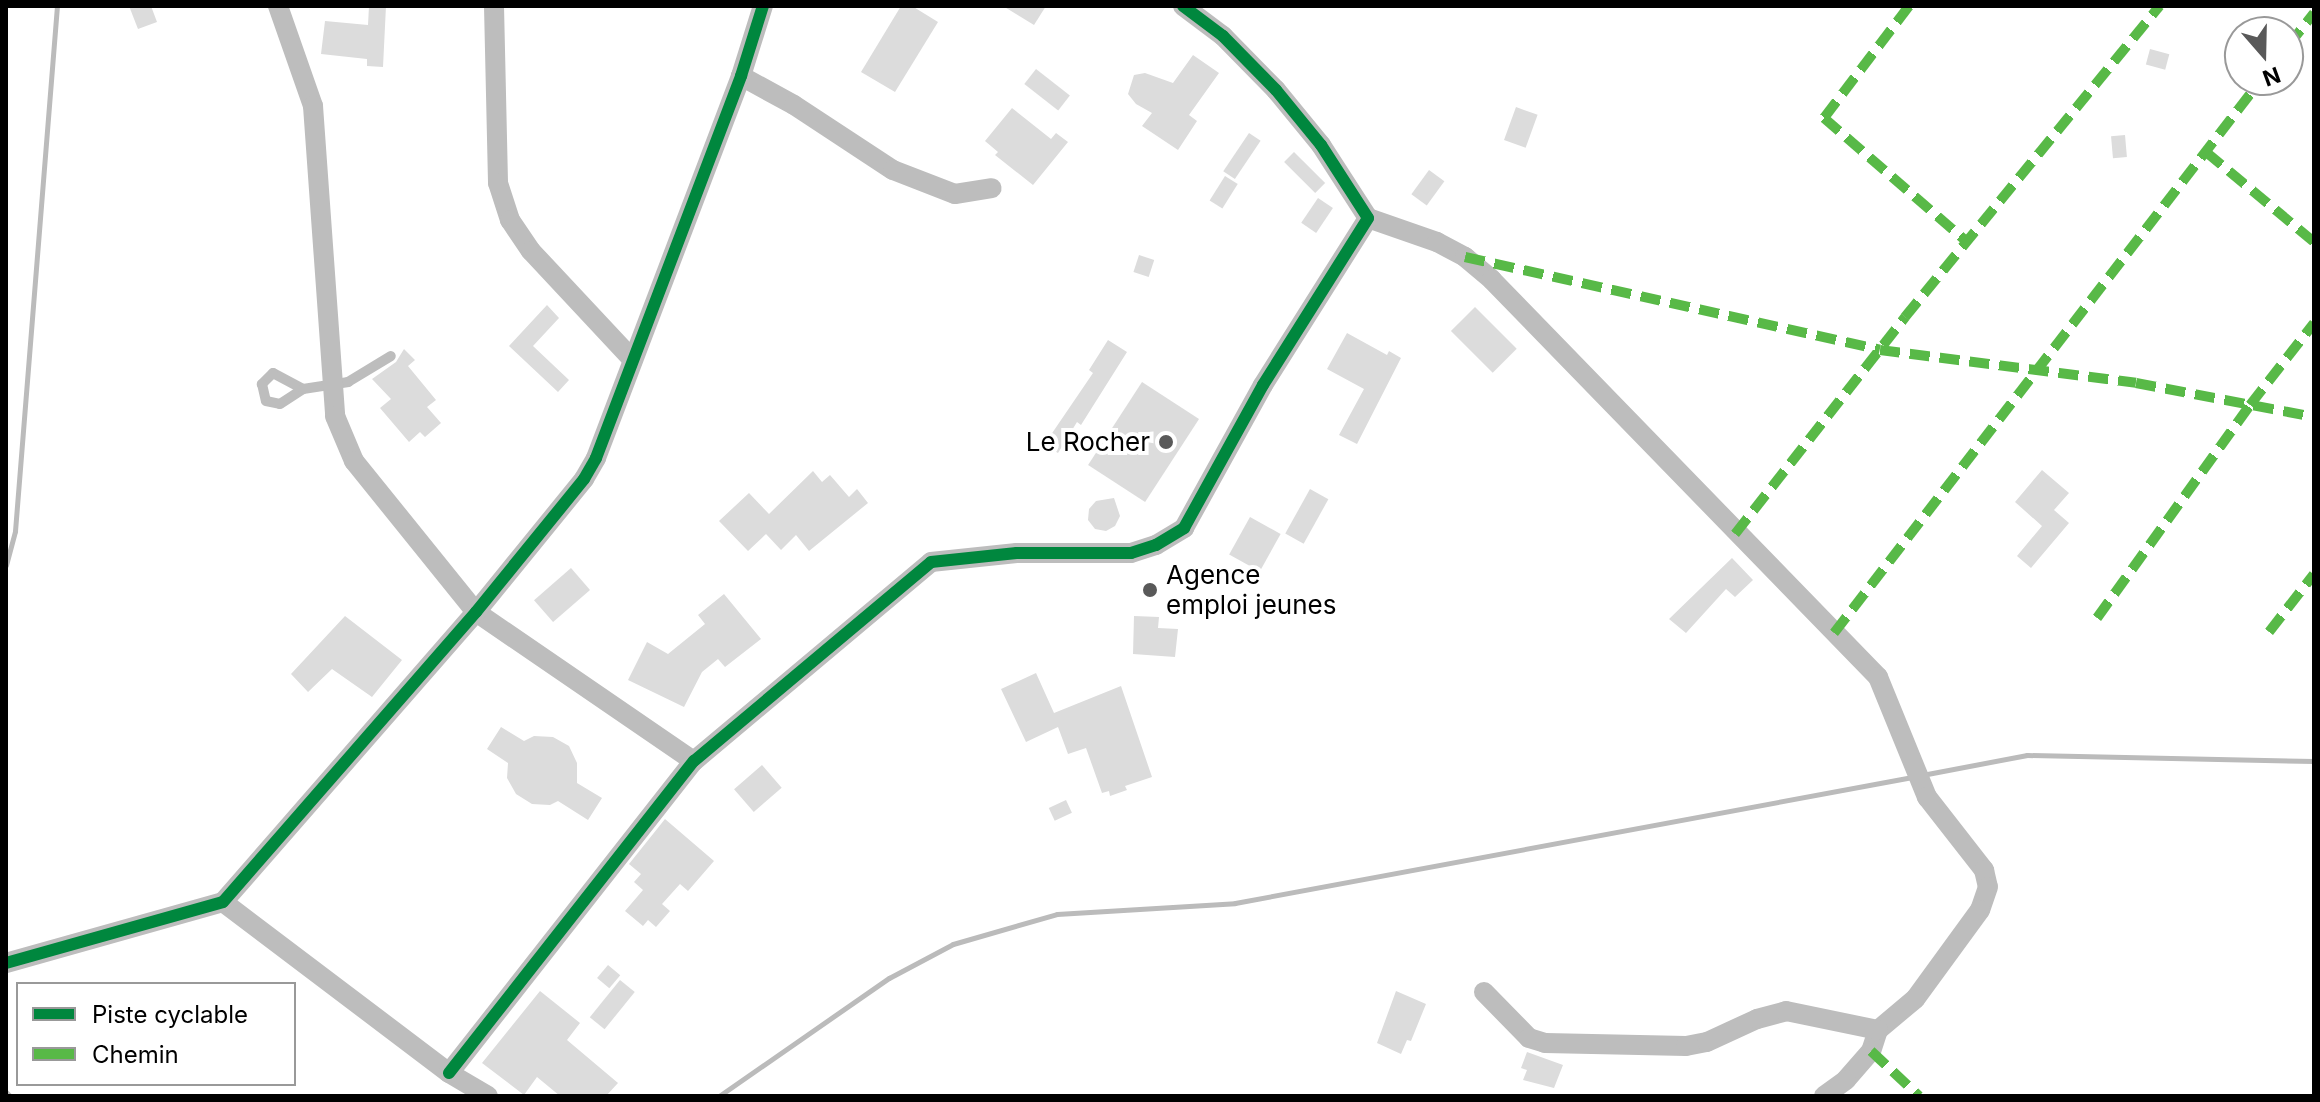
<!DOCTYPE html>
<html>
<head>
<meta charset="utf-8">
<style>
	body { margin:0 }
	#map { position:relative; width:2320px; height:1102px; overflow:hidden; background:#fff; font-family:Inter,sans-serif }
	div>[style] { position:absolute }
	[style*='--x'] { left:calc(var(--x)*1px); top:calc(var(--y)*1px); width:calc(var(--w)*1px); rotate:calc(var(--a)*1deg) }
	.stream>* { height:5px; margin:-2.5px; padding:0 2.5px; transform-origin:2.5px; border-radius:2.5px; background:#bbb }
	.building>* { inset:0; background:#dcdcdc; transform-origin:0 0 }
	.lane>* { height:10px; margin:-5px; padding:0 5px; transform-origin:5px; border-radius:5px; background:#bdbdbd }
	.street>* { height:20px; margin:-10px; padding:0 10px; transform-origin:10px; border-radius:10px; background:#bdbdbd }
	.quiet>* { height:10px; margin-top:-5px; transform-origin:0; background:repeating-linear-gradient(90deg,#58b947 0 20px,transparent 0 30px) }
	.cycleway>* { height:12px; margin:-6px; padding:0 6px; transform-origin:6px; border-radius:6px; background:#00873e }
	.dots>* { width:22px; height:22px; translate:-50% -50%; box-sizing:border-box; border:4px solid #fff; border-radius:50% }
	span { translate:-50% -50%; white-space:nowrap; text-align:center; line-height:1.15; -webkit-text-stroke:8px #fff; paint-order:stroke }
	.poi-label { font-size:26px; color:#000 }
	.right { translate:-100% -50%; text-align:right }
	.left { translate:0 -50%; text-align:left }
	.frame { position:absolute; inset:0; border:8px solid #000; pointer-events:none }
	.legend { position:absolute; left:16px; top:982px; width:280px; height:104px; box-sizing:border-box; background:#fff; border:2px solid #999; margin:0; padding:10px 14px; list-style:none; font-size:24px; color:#000 }
	.legend li { display:flex; align-items:center; gap:16px; height:40px }
	.legend b { width:40px; border:2px solid #999 }
	.north { position:absolute; left:2224px; top:16px; width:80px; height:80px; box-sizing:border-box; background:#fff; border:2px solid #999; border-radius:50%; rotate:160deg; font-size:22px; font-weight:700; line-height:32px; text-align:center; color:#000 }
	.north::after { content:''; display:block; margin:auto; width:28px; height:36px; background:#595959; clip-path:polygon(50% 0,100% 100%,50% 72%,0 100%) }
</style>
</head>
<body>
<div id="map">
	<div class="stream">
		<div style="--x:6;--y:565;--w:35;--a:-75"></div>
		<div style="--x:15;--y:531;--w:527;--a:-85.43"></div>
		<div style="--x:1922;--y:775;--w:107;--a:-10.8"></div>
		<div style="--x:2027;--y:755;--w:287;--a:1.2"></div>
		<div style="--x:6;--y:1092;--w:6;--a:45"></div>
		<div style="--x:719;--y:1096;--w:207;--a:-34.8"></div>
		<div style="--x:889;--y:978;--w:72;--a:-28"></div>
		<div style="--x:953;--y:944;--w:108;--a:-16.1"></div>
		<div style="--x:1057;--y:914;--w:178;--a:-3.5"></div>
		<div style="--x:1235;--y:903;--w:689;--a:-10.54"></div>
	</div>
	<div class="building">
		<div style="clip-path:polygon(129px 6px,151px 6px,157px 22px,138px 29px)"></div>
		<div style="clip-path:polygon(369px 6px,386px 6px,383px 67px,367px 66px,367px 59px,321px 54px,325px 21px,368px 25px)"></div>
		<div style="clip-path:polygon(901px 6px,912px 6px,938px 22px,895px 92px,861px 72px)"></div>
		<div style="clip-path:polygon(1003px 6px,1046px 6px,1034px 25px)"></div>
		<div style="left:2150px;top:49px;width:20px;height:16px;rotate:15deg"></div>
		<div style="clip-path:polygon(1193px 55px,1219px 73px,1189px 115px,1197px 121px,1178px 150px,1142px 126px,1152px 113px,1136px 104px,1128px 94px,1134px 75px,1145px 73px,1173px 83px)"></div>
		<div style="left:1036px;top:69px;width:43px;height:19px;rotate:38deg"></div>
		<div style="left:1516px;top:107px;width:23px;height:35px;rotate:20deg"></div>
		<div style="clip-path:polygon(1012px 108px,1051px 139px,1056px 133px,1068px 142px,1033px 185px,995px 155px,998px 152px,985px 141px)"></div>
		<div style="left:1249px;top:133px;width:14px;height:46px;rotate:34deg"></div>
		<div style="left:2125px;top:135px;width:22px;height:14px;rotate:85deg"></div>
		<div style="left:1294px;top:152px;width:44px;height:14px;rotate:45deg"></div>
		<div style="left:1429px;top:170px;width:19px;height:30px;rotate:36deg"></div>
		<div style="left:1225px;top:176px;width:15px;height:29px;rotate:32deg"></div>
		<div style="left:1318px;top:198px;width:18px;height:30px;rotate:34deg"></div>
		<div style="left:1139px;top:255px;width:16px;height:18px;rotate:18deg"></div>
		<div style="clip-path:polygon(547px 305px,559px 318px,533px 346px,569px 380px,558px 392px,509px 346px)"></div>
		<div style="left:1475px;top:307px;width:59px;height:34px;rotate:45deg"></div>
		<div style="clip-path:polygon(1347px 333px,1387px 355px,1389px 351px,1401px 358px,1357px 444px,1339px 435px,1364px 389px,1327px 369px)"></div>
		<div style="clip-path:polygon(1108px 340px,1127px 352px,1081px 425px,1077px 422px,1058px 453px,1044px 445px,1093px 373px,1089px 370px)"></div>
		<div style="clip-path:polygon(404px 349px,415px 360px,408px 366px,436px 400px,427px 407px,441px 423px,425px 437px,420px 432px,409px 442px,380px 408px,391px 399px,372px 379px,396px 362px)"></div>
		<div style="left:1142px;top:382px;width:68px;height:99px;rotate:33deg"></div>
		<div style="clip-path:polygon(2042px 470px,2069px 493px,2054px 510px,2069px 523px,2031px 568px,2017px 556px,2042px 526px,2015px 502px)"></div>
		<div style="clip-path:polygon(813px 471px,822px 482px,830px 475px,849px 497px,857px 489px,868px 503px,809px 551px,796px 535px,781px 550px,766px 534px,748px 551px,719px 521px,749px 493px,769px 514px)"></div>
		<div style="left:1310px;top:489px;width:21px;height:51px;rotate:29deg"></div>
		<div style="clip-path:polygon(1114px 498px,1120px 516px,1115px 526px,1106px 531px,1095px 529px,1088px 520px,1089px 509px,1096px 501px)"></div>
		<div style="left:1250px;top:517px;width:35px;height:43px;rotate:29deg"></div>
		<div style="clip-path:polygon(1732px 558px,1753px 580px,1735px 597px,1726px 589px,1686px 633px,1669px 619px)"></div>
		<div style="left:571px;top:568px;width:29px;height:49px;rotate:49deg"></div>
		<div style="clip-path:polygon(724px 594px,761px 639px,725px 667px,718px 659px,702px 672px,684px 707px,628px 680px,647px 642px,668px 654px,705px 624px,698px 615px)"></div>
		<div style="clip-path:polygon(345px 616px,402px 660px,372px 697px,332px 669px,308px 692px,291px 674px)"></div>
		<div style="clip-path:polygon(1134px 616px,1159px 617px,1158px 628px,1178px 629px,1175px 657px,1133px 654px)"></div>
		<div style="clip-path:polygon(1036px 673px,1054px 713px,1121px 686px,1152px 777px,1125px 786px,1127px 790px,1110px 796px,1109px 791px,1102px 793px,1086px 748px,1068px 754px,1058px 727px,1026px 742px,1001px 689px)"></div>
		<div style="clip-path:polygon(501px 727px,524px 741px,534px 736px,553px 737px,569px 746px,577px 763px,577px 783px,602px 798px,588px 820px,558px 801px,550px 805px,532px 804px,516px 794px,507px 778px,508px 763px,487px 749px)"></div>
		<div style="left:762px;top:765px;width:30px;height:37px;rotate:49deg"></div>
		<div style="left:1066px;top:800px;width:14px;height:19px;rotate:65deg"></div>
		<div style="clip-path:polygon(665px 819px,714px 861px,688px 891px,680px 884px,662px 904px,670px 911px,656px 927px,648px 920px,643px 926px,625px 911px,643px 890px,634px 882px,641px 874px,629px 864px)"></div>
		<div style="left:608px;top:965px;width:16px;height:17px;rotate:40deg"></div>
		<div style="left:620px;top:980px;width:19px;height:48px;rotate:39deg"></div>
		<div style="clip-path:polygon(540px 991px,580px 1023px,567px 1040px,618px 1083px,606px 1096px,560px 1096px,537px 1077px,524px 1095px,482px 1063px)"></div>
		<div style="clip-path:polygon(1396px 991px,1426px 1004px,1411px 1041px,1407px 1040px,1401px 1054px,1377px 1043px)"></div>
		<div style="clip-path:polygon(1527px 1052px,1563px 1065px,1554px 1088px,1523px 1080px,1527px 1070px,1521px 1068px)"></div>
	</div>
	<div class="lane">
		<div style="--x:303;--y:389;--w:34;--a:-152"></div>
		<div style="--x:273;--y:373;--w:16;--a:135"></div>
		<div style="--x:262;--y:384;--w:17;--a:77"></div>
		<div style="--x:266;--y:401;--w:14;--a:12"></div>
		<div style="--x:280;--y:404;--w:27;--a:-33"></div>
		<div style="--x:303;--y:389;--w:46;--a:-8.8"></div>
		<div style="--x:348;--y:382;--w:50;--a:-31.2"></div>
	</div>
	<div class="street">
		<div style="--x:278;--y:6;--w:106;--a:70.7"></div>
		<div style="--x:313;--y:106;--w:311;--a:85.9"></div>
		<div style="--x:335;--y:416;--w:49;--a:67.1"></div>
		<div style="--x:354;--y:461;--w:194;--a:51.1"></div>
		<div style="--x:476;--y:612;--w:264;--a:34.4"></div>
		<div style="--x:494;--y:6;--w:177;--a:88.7"></div>
		<div style="--x:498;--y:183;--w:39;--a:72"></div>
		<div style="--x:510;--y:220;--w:37;--a:56"></div>
		<div style="--x:531;--y:251;--w:149;--a:46.9"></div>
		<div style="--x:741;--y:76;--w:60;--a:28.7"></div>
		<div style="--x:794;--y:105;--w:118;--a:33.3"></div>
		<div style="--x:893;--y:170;--w:66;--a:21.2"></div>
		<div style="--x:955;--y:194;--w:37;--a:-9"></div>
		<div style="--x:1368;--y:218;--w:73;--a:19.2"></div>
		<div style="--x:1437;--y:242;--w:32;--a:28"></div>
		<div style="--x:1465;--y:257;--w:35;--a:40"></div>
		<div style="--x:1492;--y:280;--w:554;--a:45.8"></div>
		<div style="--x:1878;--y:677;--w:130;--a:67.8"></div>
		<div style="--x:1927;--y:797;--w:93;--a:52"></div>
		<div style="--x:1984;--y:870;--w:17;--a:77"></div>
		<div style="--x:1988;--y:887;--w:24;--a:109"></div>
		<div style="--x:1980;--y:910;--w:110;--a:126.1"></div>
		<div style="--x:1915;--y:999;--w:48;--a:140"></div>
		<div style="--x:1878;--y:1030;--w:22;--a:108"></div>
		<div style="--x:1871;--y:1051;--w:38;--a:131"></div>
		<div style="--x:1846;--y:1080;--w:27;--a:144"></div>
		<div style="--x:223;--y:902;--w:283;--a:37.1"></div>
		<div style="--x:449;--y:1073;--w:45;--a:30.5"></div>
		<div style="--x:6;--y:963;--w:225;--a:-15.7"></div>
		<div style="--x:223;--y:902;--w:385;--a:-48.9"></div>
		<div style="--x:476;--y:612;--w:171;--a:-50.9"></div>
		<div style="--x:584;--y:479;--w:24;--a:-60"></div>
		<div style="--x:596;--y:458;--w:409;--a:-69.2"></div>
		<div style="--x:741;--y:76;--w:73;--a:-72.6"></div>
		<div style="--x:1484;--y:992;--w:64;--a:45.6"></div>
		<div style="--x:1529;--y:1038;--w:17;--a:17"></div>
		<div style="--x:1545;--y:1043;--w:141;--a:1.2"></div>
		<div style="--x:1686;--y:1046;--w:21;--a:-11"></div>
		<div style="--x:1707;--y:1042;--w:55;--a:-24.7"></div>
		<div style="--x:1757;--y:1019;--w:30;--a:-15"></div>
		<div style="--x:1786;--y:1011;--w:94;--a:11.7"></div>
		<div style="--x:449;--y:1073;--w:397;--a:-51.9"></div>
		<div style="--x:694;--y:761;--w:309;--a:-40"></div>
		<div style="--x:931;--y:562;--w:86;--a:-6"></div>
		<div style="--x:1017;--y:553;--w:114;--a:0"></div>
		<div style="--x:1131;--y:553;--w:26;--a:-18"></div>
		<div style="--x:1156;--y:545;--w:33;--a:-31"></div>
		<div style="--x:1184;--y:528;--w:163;--a:-61.1"></div>
		<div style="--x:1263;--y:385;--w:197;--a:-57.8"></div>
		<div style="--x:1368;--y:218;--w:87;--a:-122.8"></div>
		<div style="--x:1321;--y:145;--w:71;--a:-129.3"></div>
		<div style="--x:1276;--y:90;--w:76;--a:-134.5"></div>
		<div style="--x:1223;--y:36;--w:50;--a:-143.1"></div>
	</div>
	<div class="quiet">
		<div style="--x:1909;--y:6;--w:141;--a:127.2"></div>
		<div style="--x:1824;--y:118;--w:189;--a:40.9"></div>
		<div style="--x:2288;--y:46;--w:42;--a:-51.8"></div>
		<div style="--x:2206;--y:152;--w:141;--a:39.8"></div>
		<div style="--x:1465;--y:257;--w:425;--a:12.6"></div>
		<div style="--x:1880;--y:350;--w:258;--a:7.3"></div>
		<div style="--x:2136;--y:383;--w:181;--a:10.8"></div>
		<div style="--x:1735;--y:534;--w:276;--a:-51.9"></div>
		<div style="--x:1905;--y:317;--w:402;--a:-50.7"></div>
		<div style="--x:2097;--y:618;--w:262;--a:-54.3"></div>
		<div style="--x:2250;--y:405;--w:104;--a:-52"></div>
		<div style="--x:2269;--y:632;--w:73;--a:-52.2"></div>
		<div style="--x:1834;--y:633;--w:699;--a:-52.33"></div>
		<div style="--x:1871;--y:1051;--w:66;--a:43.2"></div>
	</div>
	<div class="cycleway">
		<div style="--x:6;--y:963;--w:225;--a:-15.7"></div>
		<div style="--x:223;--y:902;--w:385;--a:-48.9"></div>
		<div style="--x:476;--y:612;--w:171;--a:-50.9"></div>
		<div style="--x:584;--y:479;--w:24;--a:-60"></div>
		<div style="--x:596;--y:458;--w:409;--a:-69.2"></div>
		<div style="--x:741;--y:76;--w:73;--a:-72.6"></div>
		<div style="--x:449;--y:1073;--w:397;--a:-51.9"></div>
		<div style="--x:694;--y:761;--w:309;--a:-40"></div>
		<div style="--x:931;--y:562;--w:86;--a:-6"></div>
		<div style="--x:1017;--y:553;--w:114;--a:0"></div>
		<div style="--x:1131;--y:553;--w:26;--a:-18"></div>
		<div style="--x:1156;--y:545;--w:33;--a:-31"></div>
		<div style="--x:1184;--y:528;--w:163;--a:-61.1"></div>
		<div style="--x:1263;--y:385;--w:197;--a:-57.8"></div>
		<div style="--x:1368;--y:218;--w:87;--a:-122.8"></div>
		<div style="--x:1321;--y:145;--w:71;--a:-129.3"></div>
		<div style="--x:1276;--y:90;--w:76;--a:-134.5"></div>
		<div style="--x:1223;--y:36;--w:50;--a:-143.1"></div>
	</div>
	<div class="dots">
		<div style="left:1166px;top:442px;background:#595959"></div>
		<div style="left:1150px;top:590px;background:#595959"></div>
	</div>
	<div class="poi-label">
		<span class="right" style="left:1150px;top:442px">Le Rocher</span>
		<span class="left" style="left:1166px;top:590px">Agence<br>emploi jeunes</span>
	</div>
	<div class="frame"></div>
	<ul class="legend">
	<li><b style="height:10px;background:#00873e"></b>Piste cyclable</li>
	<li><b style="height:10px;background:#58b947"></b>Chemin</li>
	</ul>
	<div class="north">N</div>
</div>
</body>
</html>
